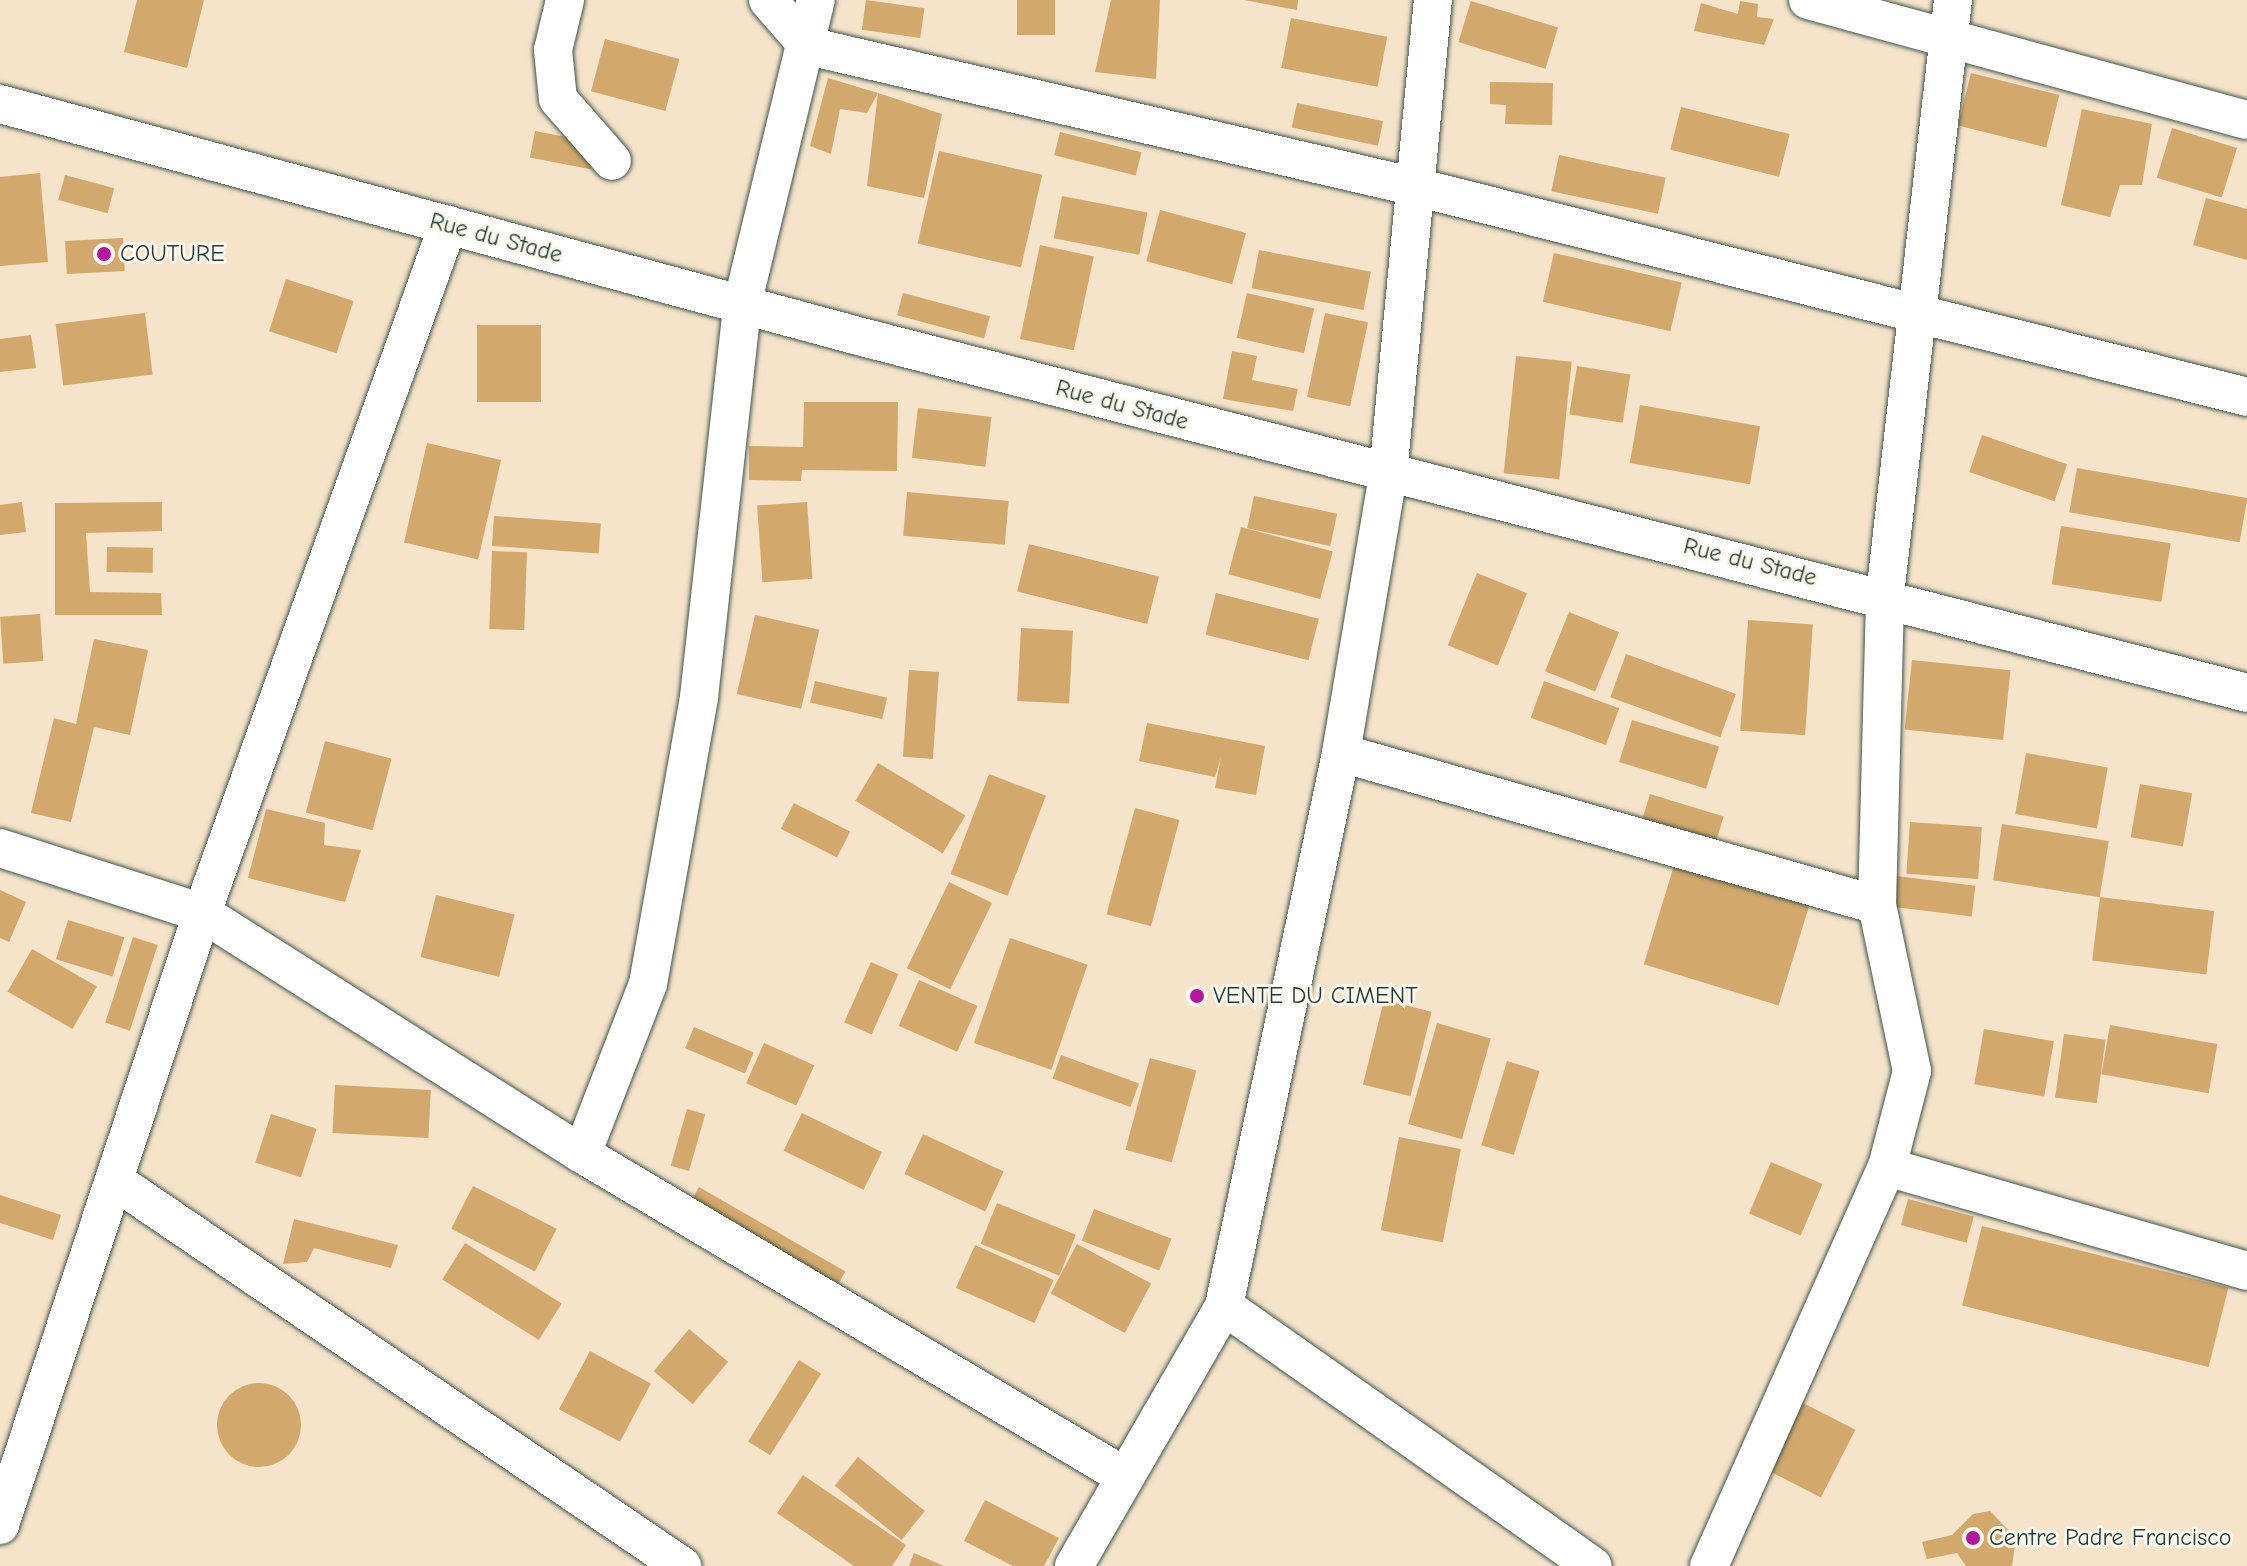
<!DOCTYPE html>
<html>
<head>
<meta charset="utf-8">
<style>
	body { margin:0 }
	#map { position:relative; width:2247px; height:1566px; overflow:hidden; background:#f5e3ca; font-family:"Comic Neue",sans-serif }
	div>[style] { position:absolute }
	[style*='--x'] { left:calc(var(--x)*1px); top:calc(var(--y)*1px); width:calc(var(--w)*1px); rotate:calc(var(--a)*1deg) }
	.building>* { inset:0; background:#d3a86c; transform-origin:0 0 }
	.round { border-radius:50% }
	.roads { filter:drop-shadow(0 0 2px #3f564a) drop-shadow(0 0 2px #3f564a) }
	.minor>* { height:38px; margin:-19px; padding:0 19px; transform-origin:19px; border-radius:19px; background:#fff }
	.dots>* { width:22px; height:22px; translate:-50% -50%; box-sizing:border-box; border:4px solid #fbf7ec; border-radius:50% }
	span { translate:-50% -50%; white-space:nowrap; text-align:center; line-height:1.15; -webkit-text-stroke:6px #fbf7ec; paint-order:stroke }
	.street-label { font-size:24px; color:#1f3d34 }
	.poi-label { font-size:24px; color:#1f3d34 }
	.left { translate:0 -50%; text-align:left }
</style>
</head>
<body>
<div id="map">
	<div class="building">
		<div style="clip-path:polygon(137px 0,204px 0,187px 68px,124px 52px)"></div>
		<div style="left:866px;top:0;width:59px;height:30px;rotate:8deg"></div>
		<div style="left:1017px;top:0;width:38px;height:35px"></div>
		<div style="clip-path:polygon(1111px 0,1160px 0,1156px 79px,1095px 72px)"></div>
		<div style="clip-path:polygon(1244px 0,1298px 0,1297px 10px)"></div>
		<div style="left:1471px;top:1px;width:91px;height:43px;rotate:17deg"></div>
		<div style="clip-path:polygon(1740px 1px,1758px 4px,1757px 17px,1774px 19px,1764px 45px,1694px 31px,1701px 3px,1738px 14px)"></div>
		<div style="left:1291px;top:18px;width:98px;height:51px;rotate:11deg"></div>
		<div style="left:605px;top:39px;width:77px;height:54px;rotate:15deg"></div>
		<div style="left:1971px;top:73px;width:91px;height:54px;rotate:14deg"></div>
		<div style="clip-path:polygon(828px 78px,878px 93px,867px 113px,840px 109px,831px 154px,810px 146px)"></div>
		<div style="clip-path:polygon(1490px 82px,1553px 83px,1552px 125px,1505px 124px,1506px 105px,1490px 104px)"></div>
		<div style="clip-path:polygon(878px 93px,942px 114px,924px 198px,867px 186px)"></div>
		<div style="left:1297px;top:103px;width:88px;height:25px;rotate:12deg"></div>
		<div style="left:1681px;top:107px;width:112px;height:44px;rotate:14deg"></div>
		<div style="clip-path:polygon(2082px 109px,2152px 124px,2142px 185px,2120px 185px,2110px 217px,2061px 205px)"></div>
		<div style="left:2172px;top:128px;width:68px;height:52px;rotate:17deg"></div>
		<div style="left:535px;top:131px;width:62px;height:27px;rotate:11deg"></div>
		<div style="left:1060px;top:132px;width:84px;height:24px;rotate:14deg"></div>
		<div style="left:939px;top:151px;width:106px;height:95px;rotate:13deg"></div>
		<div style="left:1559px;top:155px;width:109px;height:37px;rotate:12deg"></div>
		<div style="clip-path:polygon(40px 173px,48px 262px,0 266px,0 177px)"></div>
		<div style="left:65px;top:175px;width:51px;height:26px;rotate:15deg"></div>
		<div style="left:1062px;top:196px;width:87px;height:43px;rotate:11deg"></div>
		<div style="clip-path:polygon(2206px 198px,2247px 209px,2247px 260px,2193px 245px)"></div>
		<div style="left:1160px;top:210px;width:89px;height:53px;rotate:15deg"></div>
		<div style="left:123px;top:238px;width:33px;height:58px;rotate:87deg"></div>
		<div style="left:1040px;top:245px;width:55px;height:96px;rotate:12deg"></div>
		<div style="left:1259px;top:250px;width:114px;height:39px;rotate:11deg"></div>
		<div style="left:1554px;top:253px;width:131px;height:50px;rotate:13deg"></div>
		<div style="left:286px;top:279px;width:71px;height:55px;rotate:18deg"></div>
		<div style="left:903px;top:293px;width:90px;height:23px;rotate:15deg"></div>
		<div style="left:1247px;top:293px;width:69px;height:46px;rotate:13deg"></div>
		<div style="left:145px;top:313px;width:62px;height:90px;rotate:83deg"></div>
		<div style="left:1325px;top:313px;width:44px;height:86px;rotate:12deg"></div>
		<div style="left:477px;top:325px;width:64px;height:77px"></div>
		<div style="clip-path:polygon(31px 335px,36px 368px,0 372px,0 339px)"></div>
		<div style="clip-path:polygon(1232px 351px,1257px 356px,1252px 380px,1298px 389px,1293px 411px,1223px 399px)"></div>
		<div style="left:1516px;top:356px;width:56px;height:118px;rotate:6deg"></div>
		<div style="left:1577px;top:366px;width:54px;height:49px;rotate:9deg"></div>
		<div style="clip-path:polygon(804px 402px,898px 402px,897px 471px,802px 470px,801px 481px,749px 480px,749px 446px,803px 447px)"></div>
		<div style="left:1640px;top:405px;width:122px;height:59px;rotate:10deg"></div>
		<div style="left:918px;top:408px;width:74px;height:50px;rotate:7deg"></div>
		<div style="left:1982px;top:435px;width:90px;height:39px;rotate:19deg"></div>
		<div style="left:427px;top:443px;width:76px;height:102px;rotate:13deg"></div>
		<div style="left:2077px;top:468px;width:173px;height:45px;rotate:10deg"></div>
		<div style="left:907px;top:492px;width:102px;height:44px;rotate:5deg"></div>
		<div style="left:1254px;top:496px;width:85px;height:33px;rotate:12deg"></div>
		<div style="clip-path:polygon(22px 502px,26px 532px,0 535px,0 505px)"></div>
		<div style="clip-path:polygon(162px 502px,162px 531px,86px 533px,90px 592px,161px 593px,162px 615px,55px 615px,55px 503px)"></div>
		<div style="left:807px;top:502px;width:77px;height:50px;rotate:86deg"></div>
		<div style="left:494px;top:516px;width:107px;height:30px;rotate:4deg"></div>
		<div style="left:2061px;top:526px;width:111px;height:59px;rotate:9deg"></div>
		<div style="left:1241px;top:527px;width:95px;height:49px;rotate:15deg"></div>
		<div style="left:1029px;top:544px;width:134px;height:49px;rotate:14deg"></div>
		<div style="left:107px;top:547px;width:46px;height:25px;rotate:1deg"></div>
		<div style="left:492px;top:551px;width:35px;height:78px;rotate:2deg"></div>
		<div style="left:1477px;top:573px;width:54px;height:78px;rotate:22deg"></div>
		<div style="left:1216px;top:593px;width:106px;height:43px;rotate:14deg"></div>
		<div style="left:1569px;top:612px;width:54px;height:64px;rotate:22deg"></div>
		<div style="left:40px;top:614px;width:47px;height:40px;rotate:86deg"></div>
		<div style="left:755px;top:615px;width:66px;height:81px;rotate:13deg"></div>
		<div style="left:1748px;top:620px;width:65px;height:111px;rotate:4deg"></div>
		<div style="left:1021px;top:628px;width:52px;height:73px;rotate:3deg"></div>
		<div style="clip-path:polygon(94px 639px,148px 650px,130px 735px,94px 727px,71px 822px,31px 813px,54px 718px,76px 724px)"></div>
		<div style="left:1626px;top:654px;width:117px;height:46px;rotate:20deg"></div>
		<div style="left:1912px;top:660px;width:99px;height:70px;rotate:6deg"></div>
		<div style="left:909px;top:670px;width:30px;height:87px;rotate:4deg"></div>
		<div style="left:815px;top:681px;width:74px;height:22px;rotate:13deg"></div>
		<div style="left:1544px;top:681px;width:80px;height:39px;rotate:20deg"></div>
		<div style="left:1632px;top:720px;width:91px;height:44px;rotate:17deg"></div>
		<div style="clip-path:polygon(1147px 723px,1265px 746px,1256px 795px,1215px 788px,1221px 757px,1215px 777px,1139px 761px)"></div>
		<div style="left:325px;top:741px;width:69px;height:74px;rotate:15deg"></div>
		<div style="left:2026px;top:753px;width:83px;height:62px;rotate:10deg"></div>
		<div style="left:878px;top:763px;width:102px;height:44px;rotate:31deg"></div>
		<div style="left:989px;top:774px;width:61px;height:107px;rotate:21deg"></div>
		<div style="left:2140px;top:784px;width:53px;height:54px;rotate:10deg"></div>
		<div style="left:1650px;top:794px;width:77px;height:30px;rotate:17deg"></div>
		<div style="left:794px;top:803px;width:63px;height:29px;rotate:27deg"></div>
		<div style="left:1135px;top:808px;width:46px;height:110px;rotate:15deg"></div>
		<div style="clip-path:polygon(266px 809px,325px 823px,324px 845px,361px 850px,345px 902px,248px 878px)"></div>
		<div style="left:1910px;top:822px;width:72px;height:52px;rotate:4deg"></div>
		<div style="left:2002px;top:824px;width:108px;height:57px;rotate:9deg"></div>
		<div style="left:1676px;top:859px;width:141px;height:110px;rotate:17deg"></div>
		<div style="left:1896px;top:876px;width:80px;height:31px;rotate:7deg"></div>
		<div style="left:949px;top:882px;width:48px;height:96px;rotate:26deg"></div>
		<div style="clip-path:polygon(0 890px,26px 902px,9px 942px,0 938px)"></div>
		<div style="left:436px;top:895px;width:81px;height:64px;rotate:14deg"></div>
		<div style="left:2100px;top:897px;width:115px;height:64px;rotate:7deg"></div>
		<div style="left:68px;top:920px;width:59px;height:41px;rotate:17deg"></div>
		<div style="left:133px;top:937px;width:26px;height:90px;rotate:18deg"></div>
		<div style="left:1010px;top:938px;width:82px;height:111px;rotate:19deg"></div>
		<div style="left:32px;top:949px;width:75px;height:49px;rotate:30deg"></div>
		<div style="left:871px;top:962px;width:30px;height:66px;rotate:24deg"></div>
		<div style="left:919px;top:980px;width:64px;height:50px;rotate:24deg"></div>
		<div style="left:1384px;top:1000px;width:49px;height:87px;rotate:14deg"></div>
		<div style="left:1437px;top:1023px;width:56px;height:105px;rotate:16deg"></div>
		<div style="left:2110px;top:1025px;width:109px;height:50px;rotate:10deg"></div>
		<div style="left:694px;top:1027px;width:65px;height:23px;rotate:23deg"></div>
		<div style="left:1984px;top:1029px;width:71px;height:56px;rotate:10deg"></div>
		<div style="left:2064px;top:1034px;width:42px;height:64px;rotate:8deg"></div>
		<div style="left:764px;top:1043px;width:55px;height:44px;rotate:24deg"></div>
		<div style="left:1061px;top:1055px;width:83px;height:25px;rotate:20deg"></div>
		<div style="left:1150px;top:1058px;width:48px;height:95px;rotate:15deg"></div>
		<div style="left:1507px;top:1061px;width:34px;height:88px;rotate:17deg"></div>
		<div style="left:335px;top:1085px;width:96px;height:48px;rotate:3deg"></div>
		<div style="left:687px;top:1109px;width:19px;height:59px;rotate:16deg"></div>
		<div style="left:802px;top:1113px;width:89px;height:42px;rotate:26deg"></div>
		<div style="left:271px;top:1114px;width:48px;height:51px;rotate:18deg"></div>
		<div style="left:923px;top:1134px;width:89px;height:44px;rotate:25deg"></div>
		<div style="left:1399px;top:1137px;width:63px;height:95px;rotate:11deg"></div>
		<div style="left:1771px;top:1162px;width:56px;height:56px;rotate:23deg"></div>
		<div style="left:473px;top:1186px;width:94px;height:48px;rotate:27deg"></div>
		<div style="left:699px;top:1187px;width:169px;height:23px;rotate:30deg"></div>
		<div style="clip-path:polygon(0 1195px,61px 1215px,53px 1240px,0 1223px)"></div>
		<div style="left:1908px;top:1199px;width:68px;height:27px;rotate:15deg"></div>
		<div style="left:997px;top:1203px;width:85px;height:44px;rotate:22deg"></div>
		<div style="left:1094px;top:1209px;width:83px;height:34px;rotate:21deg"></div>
		<div style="clip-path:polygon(294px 1219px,398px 1245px,391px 1268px,314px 1248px,307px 1262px,283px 1264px)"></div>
		<div style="left:1982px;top:1226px;width:254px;height:82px;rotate:14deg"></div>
		<div style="left:465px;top:1243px;width:114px;height:43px;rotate:32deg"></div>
		<div style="left:1077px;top:1244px;width:84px;height:56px;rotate:28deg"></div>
		<div style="left:975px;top:1245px;width:86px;height:47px;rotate:24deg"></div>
		<div style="left:689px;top:1329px;width:51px;height:55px;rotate:40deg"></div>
		<div style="left:590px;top:1351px;width:69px;height:66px;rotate:28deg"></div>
		<div style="left:799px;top:1360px;width:26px;height:96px;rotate:32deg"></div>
		<div class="round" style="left:217px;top:1383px;width:84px;height:84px"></div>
		<div style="left:1801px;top:1402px;width:61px;height:76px;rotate:27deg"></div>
		<div style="left:858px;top:1457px;width:86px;height:37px;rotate:39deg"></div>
		<div style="clip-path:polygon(803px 1475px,906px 1545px,892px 1566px,854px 1566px,777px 1513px)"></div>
		<div style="clip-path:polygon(985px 1500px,1059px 1538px,1044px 1566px,1013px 1566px,964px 1541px)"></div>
		<div style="clip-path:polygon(1990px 1511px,2016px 1538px,2012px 1566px,1966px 1566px,1957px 1553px,1927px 1559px,1922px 1542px,1952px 1535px,1973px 1514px)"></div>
		<div style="clip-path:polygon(914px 1553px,944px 1566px,909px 1566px)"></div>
	</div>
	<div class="roads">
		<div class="minor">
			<div style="--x:565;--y:0;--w:51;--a:103.5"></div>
			<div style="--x:553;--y:50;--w:49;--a:84.2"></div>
			<div style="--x:558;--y:99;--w:82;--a:48.9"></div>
			<div style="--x:768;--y:0;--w:61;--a:49"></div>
			<div style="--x:808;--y:46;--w:628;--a:13.06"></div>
			<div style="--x:1420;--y:188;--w:853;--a:14.18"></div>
			<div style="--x:1808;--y:0;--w:455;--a:15.3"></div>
			<div style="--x:0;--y:104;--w:889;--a:15.13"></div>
			<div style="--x:858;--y:336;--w:1434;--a:14.41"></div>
			<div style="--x:1341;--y:753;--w:557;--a:15.83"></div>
			<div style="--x:0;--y:848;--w:212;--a:17.8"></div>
			<div style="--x:202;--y:913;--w:450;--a:32.4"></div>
			<div style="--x:582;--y:1154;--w:630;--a:30.71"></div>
			<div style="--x:582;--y:1154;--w:182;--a:-68.8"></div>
			<div style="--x:648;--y:984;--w:291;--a:-79.9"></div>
			<div style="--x:699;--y:697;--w:394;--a:-83.7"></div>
			<div style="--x:742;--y:305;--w:314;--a:-76.4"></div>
			<div style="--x:1887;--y:1167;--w:375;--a:16.1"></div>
			<div style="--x:118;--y:1183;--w:682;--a:34.18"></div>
			<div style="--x:1224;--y:1306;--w:451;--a:35.2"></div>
			<div style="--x:0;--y:1525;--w:644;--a:-71.73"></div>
			<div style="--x:202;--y:913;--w:731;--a:-70.33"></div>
			<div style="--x:1074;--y:1566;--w:300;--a:-60"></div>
			<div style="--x:1224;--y:1306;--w:565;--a:-78.05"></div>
			<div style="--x:1341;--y:753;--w:282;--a:-80.4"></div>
			<div style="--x:1388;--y:475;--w:477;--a:-84.6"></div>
			<div style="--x:1709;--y:1566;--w:437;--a:-66"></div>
			<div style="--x:1887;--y:1167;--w:99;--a:-75.4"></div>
			<div style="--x:1912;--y:1071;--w:170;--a:-101.9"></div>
			<div style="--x:1877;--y:905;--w:310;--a:-88.5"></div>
			<div style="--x:1885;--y:595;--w:599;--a:-83.48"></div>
		</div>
	</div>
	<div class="dots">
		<div style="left:104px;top:254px;background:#b5179e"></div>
		<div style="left:1197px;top:996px;background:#b5179e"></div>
		<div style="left:1973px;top:1538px;background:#b5179e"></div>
	</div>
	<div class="street-label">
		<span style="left:496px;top:238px;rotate:15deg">Rue du Stade</span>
		<span style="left:1122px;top:405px;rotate:15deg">Rue du Stade</span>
		<span style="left:1750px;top:562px;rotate:14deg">Rue du Stade</span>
	</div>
	<div class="poi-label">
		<span class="left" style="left:120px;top:254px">COUTURE</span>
		<span class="left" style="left:1213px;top:996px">VENTE DU CIMENT</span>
		<span class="left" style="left:1989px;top:1538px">Centre Padre Francisco</span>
	</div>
</div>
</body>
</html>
